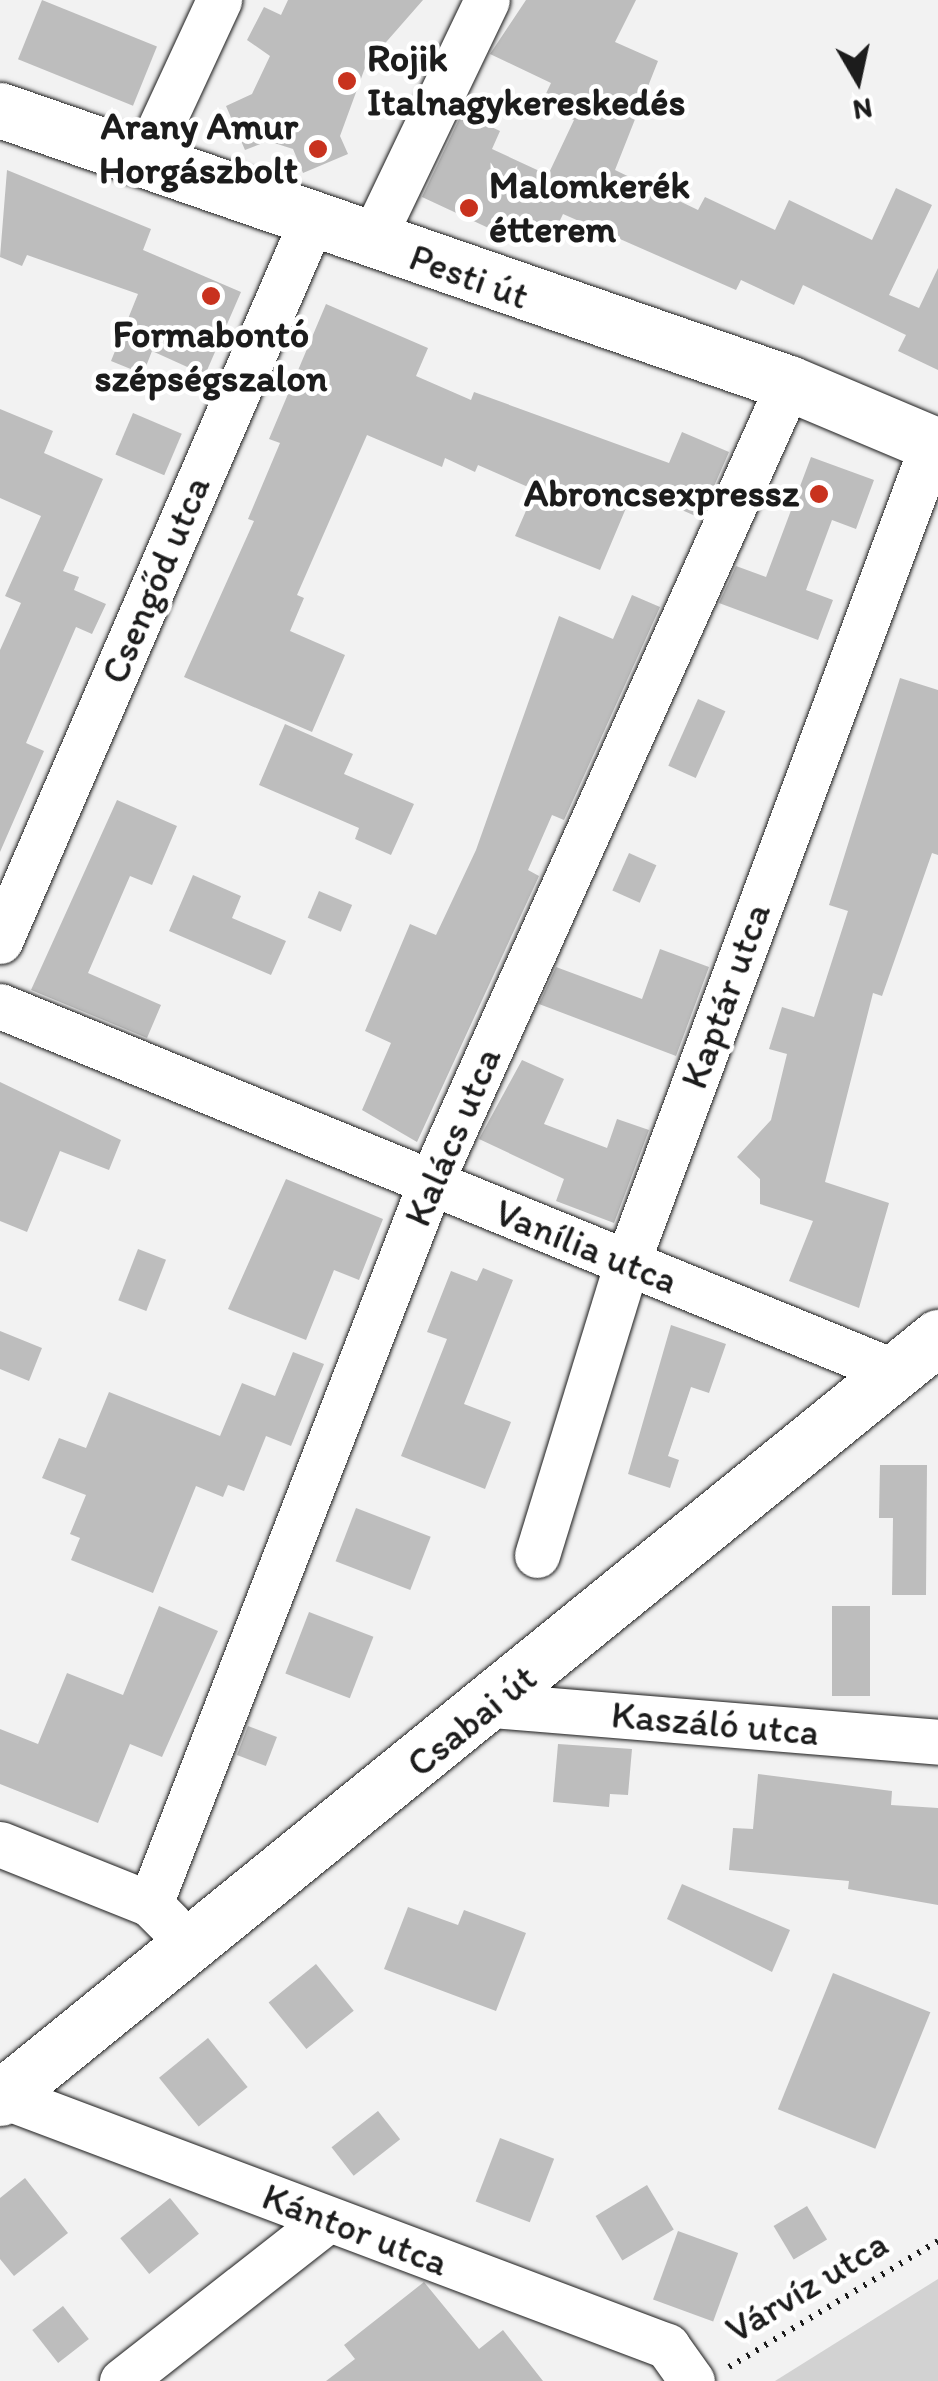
<!DOCTYPE html>
<html>
<head>
<meta charset="utf-8">
<style>
	body { margin:0 }
	#map { position:relative; width:938px; height:2381px; overflow:hidden; background:#f2f2f2; font-family:Itim,sans-serif }
	div>[style] { position:absolute }
	[style*='--x'] { left:calc(var(--x)*1px); top:calc(var(--y)*1px); width:calc(var(--w)*1px); rotate:calc(var(--a)*1deg) }
	.green>* { inset:0; background:#d2d2d2 }
	.building>* { inset:0; background:#bdbdbd; transform-origin:0 0 }
	.path>* { height:6px; margin-top:-3px; transform-origin:0; background:repeating-linear-gradient(90deg,#1c1c1c 0 2.5px,transparent 0 10.5px) }
	.roads { filter:drop-shadow(0 0 2px #1c1c1c) drop-shadow(0 0 2px #1c1c1c) }
	.street>* { height:45px; margin:-22.5px; padding:0 22.5px; transform-origin:22.5px; border-radius:22.5px; background:#fff }
	.secondary>* { height:55px; margin:-27.5px; padding:0 27.5px; transform-origin:27.5px; border-radius:27.5px; background:#fff }
	.primary>* { height:55px; margin:-27.5px; padding:0 27.5px; transform-origin:27.5px; border-radius:27.5px; background:#fff }
	.dots>* { width:28px; height:28px; translate:-50% -50%; box-sizing:border-box; border:5px solid #fff; border-radius:50% }
	span { translate:-50% -50%; white-space:nowrap; text-align:center; line-height:1.15; -webkit-text-stroke:9px #fff; paint-order:stroke }
	.poi-label { font-size:38px; color:#1c1c1c; font-weight:700 }
	.left { translate:0 -50%; text-align:left }
	.right { translate:-100% -50%; text-align:right }
	.street-label { font-size:38px; color:#1c1c1c }
	.north { position:absolute; left:808px; top:30px; width:100px; height:100px; -webkit-text-stroke:8px #fff; paint-order:stroke; rotate:171deg; font-size:28px; font-weight:700; line-height:40px; text-align:center; color:#1c1c1c }
	.north::after { content:''; display:block; margin:auto; width:35px; height:45px; background:#1c1c1c; clip-path:polygon(50% 0,100% 100%,50% 72%,0 100%) }
</style>
</head>
<body>
<div id="map">
	<div class="green">
		<div style="clip-path:polygon(938px 2279px,938px 2381px,775px 2381px)"></div>
	</div>
	<div class="building">
		<div style="left:42px;top:0;width:124px;height:64px;rotate:22deg"></div>
		<div style="clip-path:polygon(288px 0,423px 0,366px 65px,340px 136px,348px 154px,303px 173px,293px 149px,268px 141px,245px 150px,226px 106px,252px 94px,270px 56px,247px 40px,264px 7px,281px 15px)"></div>
		<div style="clip-path:polygon(526px 0,636px 0,615px 42px,658px 61px,615px 170px,698px 210px,705px 197px,775px 230px,789px 200px,872px 240px,896px 188px,932px 205px,889px 295px,919px 308px,938px 268px,938px 370px,898px 351px,906px 335px,803px 285px,794px 305px,741px 280px,736px 290px,563px 214px,554px 233px,520px 217px,510px 238px,422px 197px,462px 113px,500px 131px,492px 149px,548px 175px,574px 120px,541px 104px,551px 83px,490px 54px)"></div>
		<div style="clip-path:polygon(7px 170px,151px 229px,143px 250px,241px 292px,205px 375px,152px 351px,143px 374px,111px 361px,138px 294px,27px 255px,22px 266px,0 257px)"></div>
		<div style="clip-path:polygon(326px 304px,428px 348px,416px 376px,471px 400px,474px 392px,669px 463px,682px 432px,729px 452px,700px 518px,634px 489px,600px 570px,515px 536px,535px 490px,478px 465px,475px 472px,445px 458px,442px 467px,367px 435px,297px 595px,304px 598px,290px 631px,345px 655px,312px 732px,184px 677px,254px 521px,248px 519px,280px 443px,269px 439px)"></div>
		<div style="clip-path:polygon(0 409px,53px 431px,44px 453px,103px 479px,63px 571px,79px 577px,74px 590px,106px 604px,92px 634px,76px 627px,26px 743px,44px 751px,0 852px,0 650px,21px 603px,5px 596px,41px 516px,0 498px)"></div>
		<div style="left:133px;top:413px;width:53px;height:45px;rotate:23deg"></div>
		<div style="clip-path:polygon(811px 457px,874px 480px,856px 529px,832px 520px,806px 590px,833px 600px,818px 640px,719px 603px,736px 566px,766px 577px)"></div>
		<div style="clip-path:polygon(632px 595px,660px 607px,564px 820px,552px 815px,528px 870px,539px 876px,417px 1142px,362px 1110px,391px 1043px,365px 1031px,410px 924px,436px 935px,476px 850px,559px 616px,613px 639px)"></div>
		<div style="clip-path:polygon(900px 678px,938px 690px,938px 855px,932px 853px,882px 996px,873px 993px,825px 1182px,889px 1203px,859px 1308px,789px 1281px,813px 1221px,760px 1204px,760px 1179px,737px 1157px,771px 1120px,787px 1054px,769px 1049px,782px 1007px,814px 1017px,848px 911px,829px 905px)"></div>
		<div style="left:698px;top:699px;width:30px;height:73px;rotate:24deg"></div>
		<div style="clip-path:polygon(285px 724px,353px 754px,344px 774px,414px 804px,391px 855px,355px 839px,359px 828px,259px 785px)"></div>
		<div style="clip-path:polygon(117px 800px,177px 826px,152px 885px,130px 876px,88px 973px,161px 1005px,147px 1038px,31px 990px)"></div>
		<div style="left:629px;top:853px;width:30px;height:41px;rotate:24deg"></div>
		<div style="clip-path:polygon(193px 875px,241px 896px,232px 918px,286px 941px,271px 975px,169px 931px)"></div>
		<div style="left:319px;top:891px;width:36px;height:29px;rotate:23deg"></div>
		<div style="clip-path:polygon(660px 949px,709px 967px,676px 1056px,539px 1004px,556px 967px,642px 999px)"></div>
		<div style="clip-path:polygon(522px 1060px,564px 1079px,544px 1124px,607px 1148px,617px 1119px,649px 1130px,614px 1223px,556px 1201px,564px 1179px,479px 1139px)"></div>
		<div style="clip-path:polygon(0 1082px,121px 1140px,109px 1170px,60px 1151px,27px 1232px,0 1221px)"></div>
		<div style="clip-path:polygon(286px 1179px,383px 1219px,359px 1280px,334px 1270px,306px 1340px,228px 1309px)"></div>
		<div style="left:138px;top:1249px;width:30px;height:55px;rotate:21deg"></div>
		<div style="clip-path:polygon(483px 1268px,513px 1280px,464px 1404px,511px 1422px,485px 1489px,401px 1456px,447px 1339px,427px 1332px,451px 1271px,477px 1281px)"></div>
		<div style="clip-path:polygon(671px 1325px,726px 1344px,709px 1393px,691px 1387px,668px 1456px,679px 1460px,670px 1488px,628px 1474px)"></div>
		<div style="clip-path:polygon(0 1331px,42px 1348px,29px 1381px,0 1369px)"></div>
		<div style="clip-path:polygon(293px 1352px,324px 1364px,291px 1446px,266px 1436px,244px 1491px,228px 1485px,223px 1497px,196px 1486px,153px 1593px,71px 1560px,80px 1538px,70px 1534px,86px 1495px,42px 1478px,59px 1438px,86px 1448px,109px 1392px,220px 1436px,242px 1383px,275px 1396px)"></div>
		<div style="clip-path:polygon(880px 1465px,927px 1465px,926px 1595px,892px 1595px,893px 1518px,879px 1518px)"></div>
		<div style="left:356px;top:1508px;width:80px;height:57px;rotate:21deg"></div>
		<div style="clip-path:polygon(159px 1606px,218px 1631px,162px 1757px,130px 1744px,98px 1823px,0 1784px,0 1729px,38px 1744px,67px 1673px,123px 1695px)"></div>
		<div style="left:832px;top:1606px;width:38px;height:90px"></div>
		<div style="left:309px;top:1612px;width:69px;height:66px;rotate:21deg"></div>
		<div style="left:248px;top:1726px;width:31px;height:31px;rotate:21deg"></div>
		<div style="clip-path:polygon(558px 1744px,632px 1749px,628px 1795px,610px 1794px,609px 1807px,553px 1802px)"></div>
		<div style="clip-path:polygon(758px 1774px,892px 1791px,891px 1805px,938px 1808px,938px 1905px,848px 1889px,849px 1881px,729px 1870px,733px 1828px,753px 1829px)"></div>
		<div style="clip-path:polygon(682px 1884px,790px 1930px,772px 1972px,667px 1919px)"></div>
		<div style="clip-path:polygon(408px 1907px,458px 1925px,464px 1910px,526px 1933px,496px 2011px,384px 1969px)"></div>
		<div style="left:316px;top:1964px;width:60px;height:61px;rotate:51deg"></div>
		<div style="left:833px;top:1973px;width:105px;height:147px;rotate:22deg"></div>
		<div style="left:208px;top:2038px;width:63px;height:63px;rotate:51deg"></div>
		<div style="left:378px;top:2111px;width:36px;height:59px;rotate:52deg"></div>
		<div style="left:500px;top:2138px;width:58px;height:68px;rotate:21deg"></div>
		<div style="clip-path:polygon(25px 2178px,68px 2233px,14px 2276px,0 2259px,0 2198px)"></div>
		<div style="left:647px;top:2185px;width:52px;height:60px;rotate:59deg"></div>
		<div style="left:170px;top:2198px;width:46px;height:64px;rotate:51deg"></div>
		<div style="left:807px;top:2206px;width:39px;height:39px;rotate:59deg"></div>
		<div style="left:678px;top:2231px;width:64px;height:73px;rotate:20deg"></div>
		<div style="clip-path:polygon(424px 2282px,479px 2349px,503px 2330px,543px 2381px,326px 2381px,355px 2359px,344px 2345px)"></div>
		<div style="left:63px;top:2306px;width:42px;height:39px;rotate:52deg"></div>
	</div>
	<div class="path">
		<div style="--x:729;--y:2367;--w:244;--a:-31.1"></div>
	</div>
	<div class="roads">
		<div class="street">
			<div style="--x:143;--y:164;--w:181;--a:-65.1"></div>
			<div style="--x:371;--y:242;--w:268;--a:-64.4"></div>
			<div style="--x:0;--y:941;--w:786;--a:-66.6"></div>
			<div style="--x:0;--y:1006;--w:967;--a:22.24"></div>
			<div style="--x:537;--y:1555;--w:306;--a:-72.9"></div>
			<div style="--x:627;--y:1263;--w:875;--a:-69.54"></div>
			<div style="--x:491;--y:1705;--w:449;--a:4.7"></div>
			<div style="--x:0;--y:1844;--w:162;--a:21.8"></div>
			<div style="--x:150;--y:1904;--w:28;--a:45"></div>
			<div style="--x:150;--y:1904;--w:773;--a:-68.75"></div>
			<div style="--x:430;--y:1184;--w:878;--a:-65.86"></div>
			<div style="--x:3;--y:2096;--w:710;--a:20.63"></div>
			<div style="--x:667;--y:2346;--w:43;--a:54.5"></div>
			<div style="--x:122;--y:2381;--w:261;--a:-38.1"></div>
		</div>
		<div class="secondary">
			<div style="--x:0;--y:2098;--w:1208;--a:-39.05"></div>
		</div>
		<div class="primary">
			<div style="--x:0;--y:110;--w:835;--a:19.09"></div>
			<div style="--x:789;--y:383;--w:162;--a:22.9"></div>
		</div>
	</div>
	<div class="dots">
		<div style="left:347px;top:81px;background:#c8321e"></div>
		<div style="left:318px;top:149px;background:#c8321e"></div>
		<div style="left:469px;top:208px;background:#c8321e"></div>
		<div style="left:211px;top:296px;background:#c8321e"></div>
		<div style="left:819px;top:494px;background:#c8321e"></div>
	</div>
	<div class="poi-label">
		<span class="left" style="left:367px;top:81px">Rojik<br>Italnagykereskedés</span>
		<span class="right" style="left:298px;top:149px">Arany Amur<br>Horgászbolt</span>
		<span class="left" style="left:489px;top:208px">Malomkerék<br>étterem</span>
		<span style="left:211px;top:357px">Formabontó<br>szépségszalon</span>
		<span class="right" style="left:799px;top:494px">Abroncsexpressz</span>
	</div>
	<div class="street-label">
		<span style="left:469px;top:277px;rotate:20deg">Pesti út</span>
		<span style="left:156px;top:580px;rotate:-67deg">Csengőd utca</span>
		<span style="left:726px;top:996px;rotate:-70deg">Kaptár utca</span>
		<span style="left:453px;top:1137px;rotate:-67deg">Kalács utca</span>
		<span style="left:586px;top:1247px;rotate:22deg">Vanília utca</span>
		<span style="left:472px;top:1721px;rotate:-39deg">Csabai út</span>
		<span style="left:715px;top:1724px;rotate:5deg">Kaszáló utca</span>
		<span style="left:355px;top:2230px;rotate:21deg">Kántor utca</span>
		<span style="left:807px;top:2287px;rotate:-31deg">Várvíz utca</span>
	</div>
	<div class="north">N</div>
</div>
</body>
</html>
